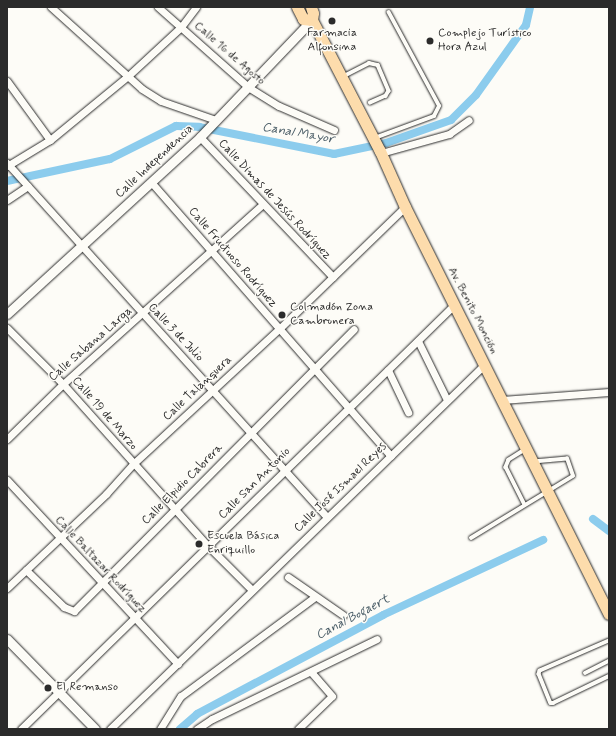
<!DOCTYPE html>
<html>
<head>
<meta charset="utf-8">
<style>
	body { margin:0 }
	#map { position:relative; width:616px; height:736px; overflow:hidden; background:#fdfcf7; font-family:Mynerve,sans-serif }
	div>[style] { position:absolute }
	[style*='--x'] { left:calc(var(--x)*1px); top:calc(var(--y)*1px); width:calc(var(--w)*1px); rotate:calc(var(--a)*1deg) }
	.canal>* { height:8px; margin:-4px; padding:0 4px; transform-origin:4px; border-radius:4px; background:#8ccced }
	.roads { filter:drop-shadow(0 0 1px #2b2b2b) drop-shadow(0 0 1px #2b2b2b) }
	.service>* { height:3.5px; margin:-1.75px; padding:0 1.75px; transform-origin:1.75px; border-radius:1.75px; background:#fdfcf7 }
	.minor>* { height:7px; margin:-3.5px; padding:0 3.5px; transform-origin:3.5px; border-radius:3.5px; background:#fdfcf7 }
	.tertiary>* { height:9px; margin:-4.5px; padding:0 4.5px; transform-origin:4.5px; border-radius:4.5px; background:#fdfcf7 }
	.primary>* { height:11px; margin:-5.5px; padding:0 5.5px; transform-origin:5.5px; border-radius:5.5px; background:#fddcac }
	.dots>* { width:11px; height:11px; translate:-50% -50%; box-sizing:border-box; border:2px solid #fdfcf7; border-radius:50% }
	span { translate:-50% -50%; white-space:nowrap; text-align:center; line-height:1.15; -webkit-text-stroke:3px #fdfcf7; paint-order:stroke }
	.poi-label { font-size:12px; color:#2b2b2b }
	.left { translate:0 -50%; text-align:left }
	.street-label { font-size:12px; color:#2b2b2b }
	.water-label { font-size:13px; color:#485b65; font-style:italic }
	.frame { position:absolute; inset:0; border:8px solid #2b2b2b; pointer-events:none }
</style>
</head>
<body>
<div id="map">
	<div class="canal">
		<div style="--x:7;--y:181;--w:105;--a:-12.1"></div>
		<div style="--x:110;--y:159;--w:74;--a:-26.6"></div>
		<div style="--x:176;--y:126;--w:23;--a:2"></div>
		<div style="--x:199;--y:127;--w:138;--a:11.3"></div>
		<div style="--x:334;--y:154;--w:53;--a:-11.9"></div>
		<div style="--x:386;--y:143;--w:69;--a:-19.5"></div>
		<div style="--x:451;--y:120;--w:35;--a:-45"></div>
		<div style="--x:476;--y:95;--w:86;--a:-54.5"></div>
		<div style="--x:526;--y:25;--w:18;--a:-77"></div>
		<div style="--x:593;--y:519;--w:20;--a:37"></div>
		<div style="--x:180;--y:729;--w:23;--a:-41"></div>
		<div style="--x:197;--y:714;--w:211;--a:-28"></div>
		<div style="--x:383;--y:615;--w:177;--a:-25.1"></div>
	</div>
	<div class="roads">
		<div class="service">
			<div style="--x:344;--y:76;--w:28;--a:-27"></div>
			<div style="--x:369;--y:63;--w:9;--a:13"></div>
			<div style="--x:378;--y:65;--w:28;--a:67"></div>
			<div style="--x:389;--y:91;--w:6;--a:121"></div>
			<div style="--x:386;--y:96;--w:17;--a:156"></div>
			<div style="--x:375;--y:138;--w:63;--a:-20.4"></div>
			<div style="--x:434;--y:116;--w:11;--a:-63"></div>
			<div style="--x:439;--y:106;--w:106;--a:-118.3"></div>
			<div style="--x:525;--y:450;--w:19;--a:148"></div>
			<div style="--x:509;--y:460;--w:8;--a:113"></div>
			<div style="--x:506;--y:467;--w:42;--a:63.4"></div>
			<div style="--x:471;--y:538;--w:119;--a:-31.3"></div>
			<div style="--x:573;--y:476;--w:18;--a:-109"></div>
			<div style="--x:567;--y:459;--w:33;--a:175"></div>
			<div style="--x:609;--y:641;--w:75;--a:156.5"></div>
			<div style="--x:540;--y:671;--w:3;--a:108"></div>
			<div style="--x:539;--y:674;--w:31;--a:68"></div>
			<div style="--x:551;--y:703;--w:2;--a:0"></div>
			<div style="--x:553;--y:703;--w:62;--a:-25.7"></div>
			<div style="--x:585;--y:673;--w:27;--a:-27"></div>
		</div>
		<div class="minor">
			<div style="--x:51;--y:7;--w:122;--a:42"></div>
			<div style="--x:142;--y:89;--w:22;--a:32"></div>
			<div style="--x:161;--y:101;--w:58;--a:19.1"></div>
			<div style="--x:158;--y:7;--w:120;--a:41.6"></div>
			<div style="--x:248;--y:87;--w:36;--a:32"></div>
			<div style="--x:279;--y:106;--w:60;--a:23.6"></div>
			<div style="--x:7;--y:81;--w:73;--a:53.9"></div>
			<div style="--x:200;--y:137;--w:193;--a:46.5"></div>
			<div style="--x:381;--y:153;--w:71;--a:-15.6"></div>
			<div style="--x:449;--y:134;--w:24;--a:-35"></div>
			<div style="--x:7;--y:163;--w:477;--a:47.9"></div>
			<div style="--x:7;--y:166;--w:50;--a:-31.2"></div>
			<div style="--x:50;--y:140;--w:101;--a:-39.4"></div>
			<div style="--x:128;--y:76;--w:72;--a:-42.8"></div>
			<div style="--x:181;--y:27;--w:25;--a:-53"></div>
			<div style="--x:151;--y:182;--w:364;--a:48.8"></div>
			<div style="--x:7;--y:200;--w:25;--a:-34"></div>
			<div style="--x:7;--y:328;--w:79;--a:45"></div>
			<div style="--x:63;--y:384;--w:217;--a:48.2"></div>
			<div style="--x:208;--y:546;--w:62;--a:45"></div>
			<div style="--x:418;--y:341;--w:66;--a:63.8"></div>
			<div style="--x:388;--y:370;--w:47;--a:64.5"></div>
			<div style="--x:502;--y:400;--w:107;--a:-4.3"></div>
			<div style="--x:7;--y:439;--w:78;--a:-44.5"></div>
			<div style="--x:63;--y:384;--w:269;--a:-42"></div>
			<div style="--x:7;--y:480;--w:251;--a:47.1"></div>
			<div style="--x:26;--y:570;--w:53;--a:44.2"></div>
			<div style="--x:64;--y:607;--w:11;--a:22"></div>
			<div style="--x:74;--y:611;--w:397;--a:-45.2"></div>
			<div style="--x:288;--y:577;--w:67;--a:34.6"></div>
			<div style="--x:7;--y:588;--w:137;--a:-43.5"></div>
			<div style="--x:106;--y:494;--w:40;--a:-48"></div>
			<div style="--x:133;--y:464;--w:199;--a:-42.8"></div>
			<div style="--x:279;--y:329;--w:175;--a:-44.1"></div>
			<div style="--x:21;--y:729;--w:606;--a:-44.4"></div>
			<div style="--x:110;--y:729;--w:523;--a:-44.23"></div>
			<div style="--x:160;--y:729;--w:39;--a:-58"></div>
			<div style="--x:181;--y:696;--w:167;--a:-36.5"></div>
			<div style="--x:197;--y:729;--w:18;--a:-34"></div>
			<div style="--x:212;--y:719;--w:183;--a:-25.9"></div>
			<div style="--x:298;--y:729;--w:47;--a:-44.1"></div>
			<div style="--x:332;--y:696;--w:32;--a:-131"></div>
		</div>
		<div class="tertiary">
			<div style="--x:7;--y:314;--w:262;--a:-42.5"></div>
			<div style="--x:200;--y:137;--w:162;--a:-46.3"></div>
			<div style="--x:7;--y:639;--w:126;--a:45.6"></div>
		</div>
		<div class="primary">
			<div style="--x:297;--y:7;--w:13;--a:63"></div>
			<div style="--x:303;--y:19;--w:9;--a:6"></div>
			<div style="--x:311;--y:7;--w:6;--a:72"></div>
			<div style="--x:313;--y:13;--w:7;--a:98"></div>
			<div style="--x:312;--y:20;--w:148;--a:62.6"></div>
			<div style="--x:380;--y:151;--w:61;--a:65.9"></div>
			<div style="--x:405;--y:207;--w:455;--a:63.4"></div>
		</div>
	</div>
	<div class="dots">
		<div style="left:332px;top:21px;background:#2b2b2b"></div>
		<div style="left:430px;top:41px;background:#2b2b2b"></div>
		<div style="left:282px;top:315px;background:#2b2b2b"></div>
		<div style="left:199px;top:544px;background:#2b2b2b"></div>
		<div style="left:48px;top:688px;background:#2b2b2b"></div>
	</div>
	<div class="poi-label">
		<span style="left:332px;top:41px">Farmacia<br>Alfonsina</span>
		<span class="left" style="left:438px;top:41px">Complejo Turístico<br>Hora Azul</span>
		<span class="left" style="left:290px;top:315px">Colmadón Zona<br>Cambronera</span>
		<span class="left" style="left:207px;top:544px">Escuela Básica<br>Enriquillo</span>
		<span class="left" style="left:56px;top:688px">El Remanso</span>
	</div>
	<div class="street-label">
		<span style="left:229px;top:54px;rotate:41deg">Calle 16 de Agosto</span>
		<span style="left:155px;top:162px;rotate:-43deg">Calle Independencia</span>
		<span style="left:274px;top:200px;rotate:47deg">Calle Dimas de Jesús Rodríguez</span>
		<span style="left:232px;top:258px;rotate:49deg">Calle Fructuoso Rodríguez</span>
		<span style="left:472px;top:311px;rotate:63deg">Av. Benito Monción</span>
		<span style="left:175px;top:333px;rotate:47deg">Calle 3 de Julio</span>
		<span style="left:91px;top:345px;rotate:-41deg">Calle Sabana Larga</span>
		<span style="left:198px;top:389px;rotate:-43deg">Calle Talanquera</span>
		<span style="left:104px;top:414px;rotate:49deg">Calle 19 de Marzo</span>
		<span style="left:255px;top:484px;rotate:-45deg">Calle San Antonio</span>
		<span style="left:183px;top:485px;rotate:-45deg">Calle Elpidio Cabrera</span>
		<span style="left:341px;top:488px;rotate:-44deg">Calle José Ismael Reyes</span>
		<span style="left:100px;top:565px;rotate:47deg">Calle Baltazar Rodríguez</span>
	</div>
	<div class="water-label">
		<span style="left:298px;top:134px;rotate:10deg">Canal Mayor</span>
		<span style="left:353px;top:618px;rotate:-28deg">Canal Bogaert</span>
	</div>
	<div class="frame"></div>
</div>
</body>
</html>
